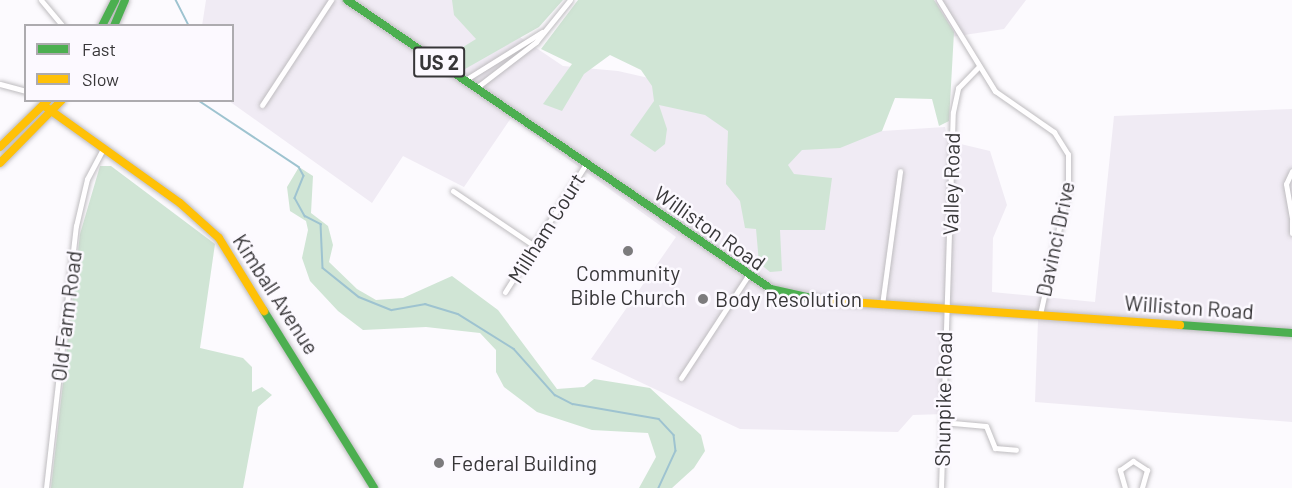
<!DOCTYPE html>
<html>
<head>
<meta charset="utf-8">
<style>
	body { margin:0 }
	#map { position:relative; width:1292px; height:488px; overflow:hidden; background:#fcfafe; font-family:Barlow,sans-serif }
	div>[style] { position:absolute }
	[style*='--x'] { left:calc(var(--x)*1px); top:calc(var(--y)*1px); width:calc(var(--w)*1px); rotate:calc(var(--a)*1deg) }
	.built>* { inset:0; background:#f0ebf4 }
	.green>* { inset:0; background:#d0e5d5 }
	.stream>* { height:1.5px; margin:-0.75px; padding:0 0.75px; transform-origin:0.75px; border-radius:0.75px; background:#9ec3d0 }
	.roads { filter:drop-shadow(0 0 2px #bebcbf) drop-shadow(0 0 2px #bebcbf) }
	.street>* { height:5px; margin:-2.5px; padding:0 2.5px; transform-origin:2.5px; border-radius:2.5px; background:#fffeff }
	.fast>* { height:8px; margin:-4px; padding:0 4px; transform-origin:4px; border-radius:4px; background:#4caf50 }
	.slow>* { height:8px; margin:-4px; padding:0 4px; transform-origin:4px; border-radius:4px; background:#ffc107 }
	.dots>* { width:16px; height:16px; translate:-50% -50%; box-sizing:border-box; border:3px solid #fcf9ff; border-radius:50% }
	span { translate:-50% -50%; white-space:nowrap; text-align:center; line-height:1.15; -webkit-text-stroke:5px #fcf9ff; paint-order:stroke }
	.shield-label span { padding:2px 4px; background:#fcf9ff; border:2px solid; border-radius:4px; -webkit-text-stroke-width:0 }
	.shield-label { font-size:20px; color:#373638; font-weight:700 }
	.street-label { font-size:21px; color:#373638 }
	.poi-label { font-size:21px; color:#373638 }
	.left { translate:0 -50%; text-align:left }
	.legend { position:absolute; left:24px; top:24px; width:210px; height:78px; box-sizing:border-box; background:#fcf9ff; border:2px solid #adabaf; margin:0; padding:8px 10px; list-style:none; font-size:18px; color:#373638 }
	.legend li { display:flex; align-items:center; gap:12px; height:30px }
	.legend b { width:30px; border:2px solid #adabaf }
</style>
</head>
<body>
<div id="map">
	<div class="built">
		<div style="clip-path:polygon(206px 0,465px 0,563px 66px,618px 71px,882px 131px,945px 127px,948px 141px,990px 151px,1007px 205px,993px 238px,992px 292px,1095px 302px,1114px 116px,1292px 109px,1292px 422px,1035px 402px,1038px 320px,948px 314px,945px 414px,913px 415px,898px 432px,740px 429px,591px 359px,676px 237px,511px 118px,464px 187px,403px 156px,372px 203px,229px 101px,232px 26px,202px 26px)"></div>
		<div style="clip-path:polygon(899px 0,1026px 0,1004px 29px,951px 37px)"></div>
	</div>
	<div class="green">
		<div style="clip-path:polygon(452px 0,563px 0,539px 27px,465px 69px,447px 57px,476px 39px,454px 15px)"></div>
		<div style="clip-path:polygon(578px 0,934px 0,954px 32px,949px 121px,939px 126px,932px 99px,895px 98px,882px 131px,840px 148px,802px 150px,788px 165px,794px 174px,832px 178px,825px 230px,780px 230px,782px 271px,770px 272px,759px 263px,756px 229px,745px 228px,740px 201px,726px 184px,728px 131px,705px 115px,659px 105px,667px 129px,665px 144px,655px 152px,630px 135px,654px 101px,652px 86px,641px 70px,610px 55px,584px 74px,562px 111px,543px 104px,572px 64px,541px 49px)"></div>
		<div style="clip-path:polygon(100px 166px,111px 166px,215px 244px,200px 348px,243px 358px,252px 367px,252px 392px,262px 387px,272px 395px,258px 407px,243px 488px,51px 488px,80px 234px)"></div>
		<div style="clip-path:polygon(299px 167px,313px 176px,311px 213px,328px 226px,333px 245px,329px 262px,357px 289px,376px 300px,403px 298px,452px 276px,498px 310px,557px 389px,584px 387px,594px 379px,650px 388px,701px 435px,705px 451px,694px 468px,672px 488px,639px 488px,656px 457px,648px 433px,592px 430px,537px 412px,504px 387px,496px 372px,496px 350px,480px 333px,426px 327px,363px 330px,338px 311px,310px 281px,302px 258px,308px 230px,306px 221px,290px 211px,287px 187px)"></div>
	</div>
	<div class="stream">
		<div style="--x:176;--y:0;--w:29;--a:63"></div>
		<div style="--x:198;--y:100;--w:121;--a:33.6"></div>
		<div style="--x:299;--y:167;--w:10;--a:61"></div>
		<div style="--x:304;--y:176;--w:24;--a:112"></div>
		<div style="--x:295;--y:198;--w:21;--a:61"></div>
		<div style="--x:305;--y:216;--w:18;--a:27"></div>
		<div style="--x:321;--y:224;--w:44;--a:87.4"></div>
		<div style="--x:323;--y:268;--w:46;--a:38.9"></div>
		<div style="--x:359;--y:297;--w:35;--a:22"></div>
		<div style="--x:392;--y:310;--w:34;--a:-10"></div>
		<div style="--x:425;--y:304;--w:34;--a:17"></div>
		<div style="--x:458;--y:314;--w:66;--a:32"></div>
		<div style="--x:514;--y:349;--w:62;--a:48.3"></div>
		<div style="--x:555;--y:395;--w:20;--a:27"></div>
		<div style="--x:573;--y:404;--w:87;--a:9.9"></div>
		<div style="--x:659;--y:419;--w:22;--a:47"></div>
		<div style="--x:674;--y:435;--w:16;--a:83"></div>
		<div style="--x:676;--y:451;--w:41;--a:114.7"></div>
	</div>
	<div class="roads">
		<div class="street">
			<div style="--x:41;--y:0;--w:34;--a:50"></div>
			<div style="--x:939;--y:0;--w:107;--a:58.4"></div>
			<div style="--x:995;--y:91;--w:72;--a:34.8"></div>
			<div style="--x:1054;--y:132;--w:26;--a:58"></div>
			<div style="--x:1068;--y:154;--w:33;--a:90"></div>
			<div style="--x:1068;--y:187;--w:130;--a:102.4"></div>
			<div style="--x:465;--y:80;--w:91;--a:-31.9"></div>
			<div style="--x:0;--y:84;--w:27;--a:15"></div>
			<div style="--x:476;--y:88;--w:76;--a:-37.5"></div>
			<div style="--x:536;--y:42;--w:54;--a:-51"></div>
			<div style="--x:262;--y:105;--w:126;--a:-56.7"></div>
			<div style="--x:1292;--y:171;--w:14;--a:115"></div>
			<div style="--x:1286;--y:184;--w:36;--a:80"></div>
			<div style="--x:453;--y:191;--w:97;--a:34"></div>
			<div style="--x:1292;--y:220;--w:13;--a:90"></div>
			<div style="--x:505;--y:292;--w:151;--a:-57.7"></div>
			<div style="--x:882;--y:305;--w:135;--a:-82.3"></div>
			<div style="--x:681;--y:378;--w:121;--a:-56.8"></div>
			<div style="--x:942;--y:422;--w:44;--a:5.2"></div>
			<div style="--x:986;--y:426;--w:24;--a:68"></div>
			<div style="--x:995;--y:448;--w:21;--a:5"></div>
			<div style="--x:46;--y:488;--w:264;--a:-83.5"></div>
			<div style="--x:76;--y:226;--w:48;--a:-76.8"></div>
			<div style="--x:87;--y:179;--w:34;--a:-62"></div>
			<div style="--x:941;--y:488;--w:376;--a:-88.2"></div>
			<div style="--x:953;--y:112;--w:25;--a:-78"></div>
			<div style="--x:958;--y:88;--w:29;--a:-46"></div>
			<div style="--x:1125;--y:488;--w:19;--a:-106"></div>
			<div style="--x:1120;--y:470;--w:16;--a:-35"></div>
			<div style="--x:1133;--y:461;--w:17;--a:33"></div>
			<div style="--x:1147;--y:470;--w:19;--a:106"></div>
		</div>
		<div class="fast">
			<div style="--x:347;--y:0;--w:513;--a:34.28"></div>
			<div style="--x:771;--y:289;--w:51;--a:12.4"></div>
			<div style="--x:102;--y:26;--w:29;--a:-63"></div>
			<div style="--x:114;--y:26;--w:28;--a:-67"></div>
			<div style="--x:264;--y:311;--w:208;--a:58.1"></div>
			<div style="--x:1180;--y:325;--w:112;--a:4.1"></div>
		</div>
		<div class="slow">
			<div style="--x:43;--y:105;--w:168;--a:35.6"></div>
			<div style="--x:180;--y:203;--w:52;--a:41.9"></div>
			<div style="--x:219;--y:238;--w:86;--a:58.3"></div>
			<div style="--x:0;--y:147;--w:66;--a:-44.4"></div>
			<div style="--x:0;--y:163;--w:88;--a:-45.5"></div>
			<div style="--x:821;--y:300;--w:360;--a:4"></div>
		</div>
	</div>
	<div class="dots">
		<div style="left:628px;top:251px;background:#7c7b7d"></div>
		<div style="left:703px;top:299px;background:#7c7b7d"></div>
		<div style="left:439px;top:463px;background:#7c7b7d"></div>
	</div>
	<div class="shield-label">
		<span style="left:439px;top:62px">US 2</span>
	</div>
	<div class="street-label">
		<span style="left:951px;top:184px;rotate:-89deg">Valley Road</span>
		<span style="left:546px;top:228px;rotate:-58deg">Millham Court</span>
		<span style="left:710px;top:228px;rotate:35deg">Williston Road</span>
		<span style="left:1055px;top:239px;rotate:-78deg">Davinci Drive</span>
		<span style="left:276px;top:294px;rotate:57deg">Kimball Avenue</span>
		<span style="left:1189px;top:307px;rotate:4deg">Williston Road</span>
		<span style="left:66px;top:316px;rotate:-83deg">Old Farm Road</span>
		<span style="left:943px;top:399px;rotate:-89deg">Shunpike Road</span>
	</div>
	<div class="poi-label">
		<span style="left:628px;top:285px">Community<br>Bible Church</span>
		<span class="left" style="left:715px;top:299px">Body Resolution</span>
		<span class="left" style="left:451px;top:463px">Federal Building</span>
	</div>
	<ul class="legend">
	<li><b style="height:8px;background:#4caf50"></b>Fast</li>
	<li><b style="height:8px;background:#ffc107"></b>Slow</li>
	</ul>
</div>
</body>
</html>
